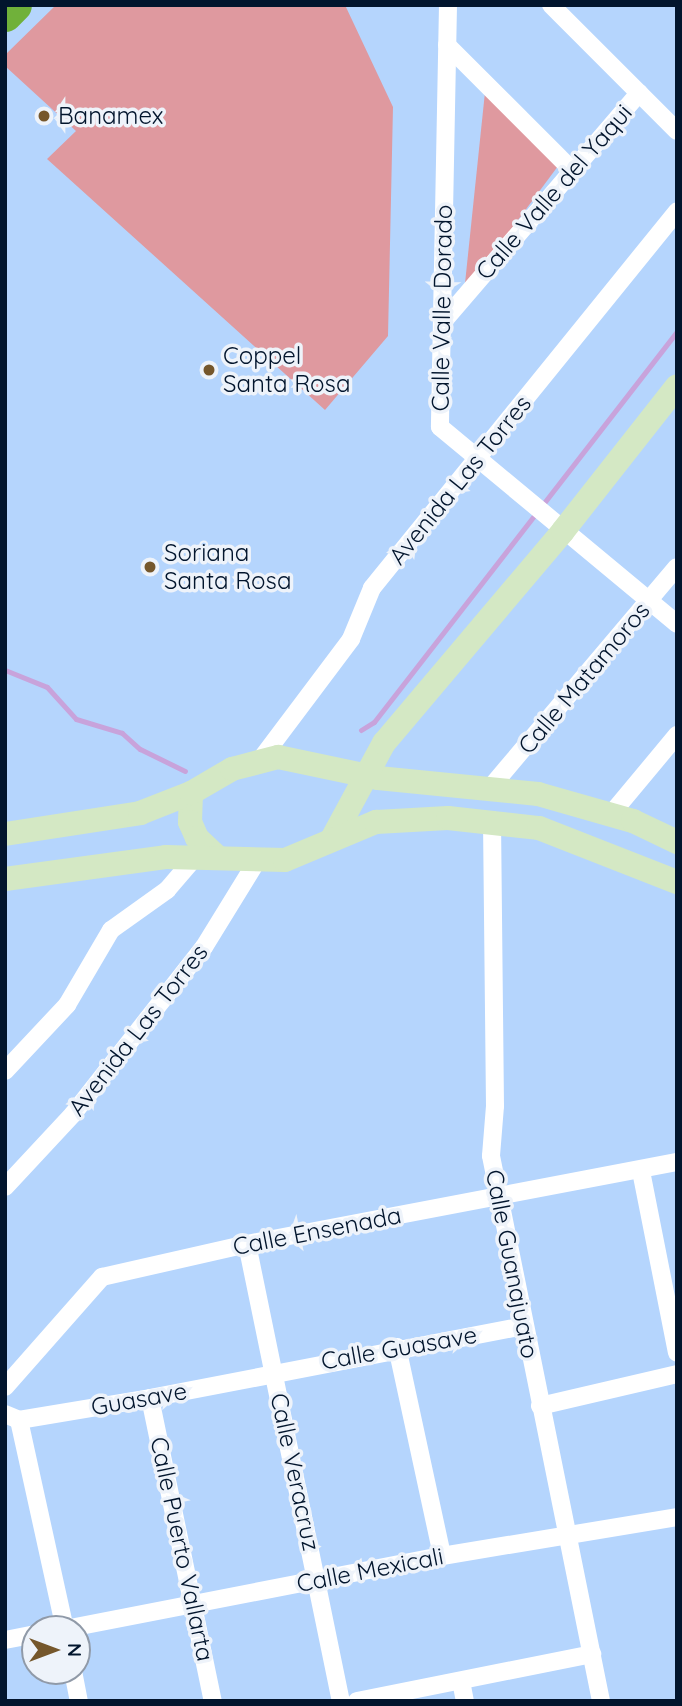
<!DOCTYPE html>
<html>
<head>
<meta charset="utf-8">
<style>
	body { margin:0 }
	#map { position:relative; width:682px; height:1706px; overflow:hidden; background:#b5d5fd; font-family:Quicksand,sans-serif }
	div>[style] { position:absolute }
	.green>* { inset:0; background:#df999f }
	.stream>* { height:5px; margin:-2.5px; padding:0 2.5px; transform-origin:2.5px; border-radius:2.5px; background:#c8a3db }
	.street>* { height:18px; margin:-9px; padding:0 9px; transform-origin:9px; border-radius:9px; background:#fff }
	.secondary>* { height:24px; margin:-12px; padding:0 12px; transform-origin:12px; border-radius:12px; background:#d4e8c4 }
	.highway>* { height:33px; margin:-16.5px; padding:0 16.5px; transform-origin:16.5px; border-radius:16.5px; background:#70b13a }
	.dots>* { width:19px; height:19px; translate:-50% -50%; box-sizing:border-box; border:4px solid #eef3fa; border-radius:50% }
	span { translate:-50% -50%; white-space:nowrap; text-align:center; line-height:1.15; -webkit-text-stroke:7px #eef3fa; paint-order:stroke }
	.poi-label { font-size:24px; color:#02152d }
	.left { translate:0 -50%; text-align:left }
	.street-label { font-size:24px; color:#02152d }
	.frame { position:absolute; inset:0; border:7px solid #02152d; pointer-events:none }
	.north { position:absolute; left:21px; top:1615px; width:70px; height:70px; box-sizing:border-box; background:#eef3fa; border:2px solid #909aa8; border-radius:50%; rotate:90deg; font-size:19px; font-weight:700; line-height:28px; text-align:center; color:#02152d }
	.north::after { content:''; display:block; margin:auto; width:24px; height:32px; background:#75572c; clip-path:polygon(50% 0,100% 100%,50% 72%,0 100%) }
</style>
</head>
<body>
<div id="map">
	<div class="green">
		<i style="clip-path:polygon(56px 5px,345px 5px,393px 107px,388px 336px,325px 410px,47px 159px,76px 131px,5px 66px,5px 55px)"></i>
		<i style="clip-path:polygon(485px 92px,564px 158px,464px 293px)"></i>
	</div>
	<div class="stream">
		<i style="left:5px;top:670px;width:45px;rotate:22deg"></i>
		<i style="left:47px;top:687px;width:43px;rotate:47.8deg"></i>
		<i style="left:76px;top:719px;width:48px;rotate:16.9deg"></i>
		<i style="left:122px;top:733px;width:24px;rotate:42deg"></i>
		<i style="left:140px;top:749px;width:50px;rotate:26.1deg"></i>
		<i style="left:361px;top:730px;width:15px;rotate:-32deg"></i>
		<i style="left:374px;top:722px;width:495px;rotate:-52.2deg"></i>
	</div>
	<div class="street">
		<i style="left:448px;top:5px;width:422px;rotate:91.1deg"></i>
		<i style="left:440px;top:427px;width:308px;rotate:39.7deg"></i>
		<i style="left:551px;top:5px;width:178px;rotate:45deg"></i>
		<i style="left:447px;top:45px;width:174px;rotate:45deg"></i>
		<i style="left:442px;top:323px;width:303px;rotate:-49.4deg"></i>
		<i style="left:261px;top:759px;width:150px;rotate:-53.1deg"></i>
		<i style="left:351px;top:639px;width:55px;rotate:-67.6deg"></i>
		<i style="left:372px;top:588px;width:485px;rotate:-51deg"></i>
		<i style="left:490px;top:788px;width:289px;rotate:-49.8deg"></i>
		<i style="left:612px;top:813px;width:102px;rotate:-50.2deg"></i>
		<i style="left:492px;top:820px;width:286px;rotate:89.4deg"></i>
		<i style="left:495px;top:1106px;width:50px;rotate:94.6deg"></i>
		<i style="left:491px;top:1156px;width:556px;rotate:78.59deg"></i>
		<i style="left:5px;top:1071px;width:91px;rotate:-46.8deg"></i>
		<i style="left:67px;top:1005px;width:87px;rotate:-59.6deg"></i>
		<i style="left:111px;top:930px;width:69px;rotate:-35.5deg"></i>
		<i style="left:167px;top:890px;width:45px;rotate:-49.5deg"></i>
		<i style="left:641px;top:1171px;width:185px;rotate:78.8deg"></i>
		<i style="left:5px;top:1187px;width:100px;rotate:-47deg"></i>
		<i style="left:73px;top:1114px;width:212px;rotate:-51.9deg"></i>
		<i style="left:204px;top:947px;width:101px;rotate:-58.4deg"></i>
		<i style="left:247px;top:1244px;width:467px;rotate:78.4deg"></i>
		<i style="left:397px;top:1347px;width:214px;rotate:77.8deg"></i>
		<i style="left:5px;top:1387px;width:147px;rotate:-48.6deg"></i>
		<i style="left:102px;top:1277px;width:149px;rotate:-12.8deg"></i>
		<i style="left:247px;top:1244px;width:438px;rotate:-10.8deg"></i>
		<i style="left:150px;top:1398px;width:309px;rotate:78.3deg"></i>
		<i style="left:540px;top:1406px;width:141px;rotate:-13.1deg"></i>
		<i style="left:5px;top:1414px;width:15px;rotate:23deg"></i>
		<i style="left:19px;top:1420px;width:133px;rotate:-9.5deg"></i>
		<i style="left:150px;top:1398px;width:381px;rotate:-10.9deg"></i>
		<i style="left:19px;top:1420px;width:214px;rotate:77.6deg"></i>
		<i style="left:65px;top:1629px;width:384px;rotate:-11deg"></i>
		<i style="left:442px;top:1556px;width:238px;rotate:-9.4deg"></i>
		<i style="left:5px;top:1640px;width:31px;rotate:-11deg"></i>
		<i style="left:73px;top:1671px;width:31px;rotate:79deg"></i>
		<i style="left:461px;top:1681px;width:20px;rotate:79deg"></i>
		<i style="left:357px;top:1701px;width:240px;rotate:-11.3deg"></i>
	</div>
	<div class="secondary">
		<i style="left:191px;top:793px;width:29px;rotate:92deg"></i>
		<i style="left:190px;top:822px;width:17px;rotate:66deg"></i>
		<i style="left:197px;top:838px;width:26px;rotate:43deg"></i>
		<i style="left:5px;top:834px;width:137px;rotate:-8.8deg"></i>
		<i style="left:140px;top:813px;width:55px;rotate:-21.4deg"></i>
		<i style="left:191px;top:793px;width:48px;rotate:-30.3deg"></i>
		<i style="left:232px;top:769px;width:48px;rotate:-14.6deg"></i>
		<i style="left:278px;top:757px;width:102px;rotate:11.9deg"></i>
		<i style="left:378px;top:778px;width:161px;rotate:5.7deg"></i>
		<i style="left:538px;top:794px;width:99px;rotate:15.9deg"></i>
		<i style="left:633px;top:821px;width:49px;rotate:25.5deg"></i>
		<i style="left:332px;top:839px;width:109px;rotate:-61.6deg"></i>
		<i style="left:384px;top:743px;width:277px;rotate:-49.8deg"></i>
		<i style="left:563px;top:531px;width:184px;rotate:-51.8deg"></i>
		<i style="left:5px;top:879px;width:162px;rotate:-7.8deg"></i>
		<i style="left:166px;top:857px;width:119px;rotate:1.4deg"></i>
		<i style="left:285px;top:860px;width:99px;rotate:-22.7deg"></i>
		<i style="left:376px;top:822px;width:72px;rotate:-3.2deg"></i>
		<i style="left:448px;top:818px;width:92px;rotate:6.3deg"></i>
		<i style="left:539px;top:828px;width:148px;rotate:21.4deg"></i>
	</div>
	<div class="highway">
		<i style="left:5px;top:15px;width:14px;rotate:-45deg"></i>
	</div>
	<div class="dots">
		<i style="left:44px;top:116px;background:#75572c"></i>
		<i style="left:209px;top:370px;background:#75572c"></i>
		<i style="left:150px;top:567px;background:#75572c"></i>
	</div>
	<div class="poi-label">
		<span class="left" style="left:58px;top:116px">Banamex</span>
		<span class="left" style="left:223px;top:370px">Coppel<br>Santa Rosa</span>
		<span class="left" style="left:164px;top:567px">Soriana<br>Santa Rosa</span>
	</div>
	<div class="street-label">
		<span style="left:554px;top:192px;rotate:-49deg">Calle Valle del Yaqui</span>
		<span style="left:442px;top:308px;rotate:-89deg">Calle Valle Dorado</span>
		<span style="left:460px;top:480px;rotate:-51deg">Avenida Las Torres</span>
		<span style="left:584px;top:678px;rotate:-50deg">Calle Matamoros</span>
		<span style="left:138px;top:1030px;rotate:-52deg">Avenida Las Torres</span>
		<span style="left:317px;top:1231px;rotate:-11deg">Calle Ensenada</span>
		<span style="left:512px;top:1264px;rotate:79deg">Calle Guanajuato</span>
		<span style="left:399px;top:1348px;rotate:-10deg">Calle Guasave</span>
		<span style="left:139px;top:1399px;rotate:-10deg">Guasave</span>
		<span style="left:295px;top:1472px;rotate:78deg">Calle Veracruz</span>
		<span style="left:182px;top:1549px;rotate:78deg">Calle Puerto Vallarta</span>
		<span style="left:370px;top:1570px;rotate:-11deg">Calle Mexicali</span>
	</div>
	<div class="frame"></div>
	<div class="north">N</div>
</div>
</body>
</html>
